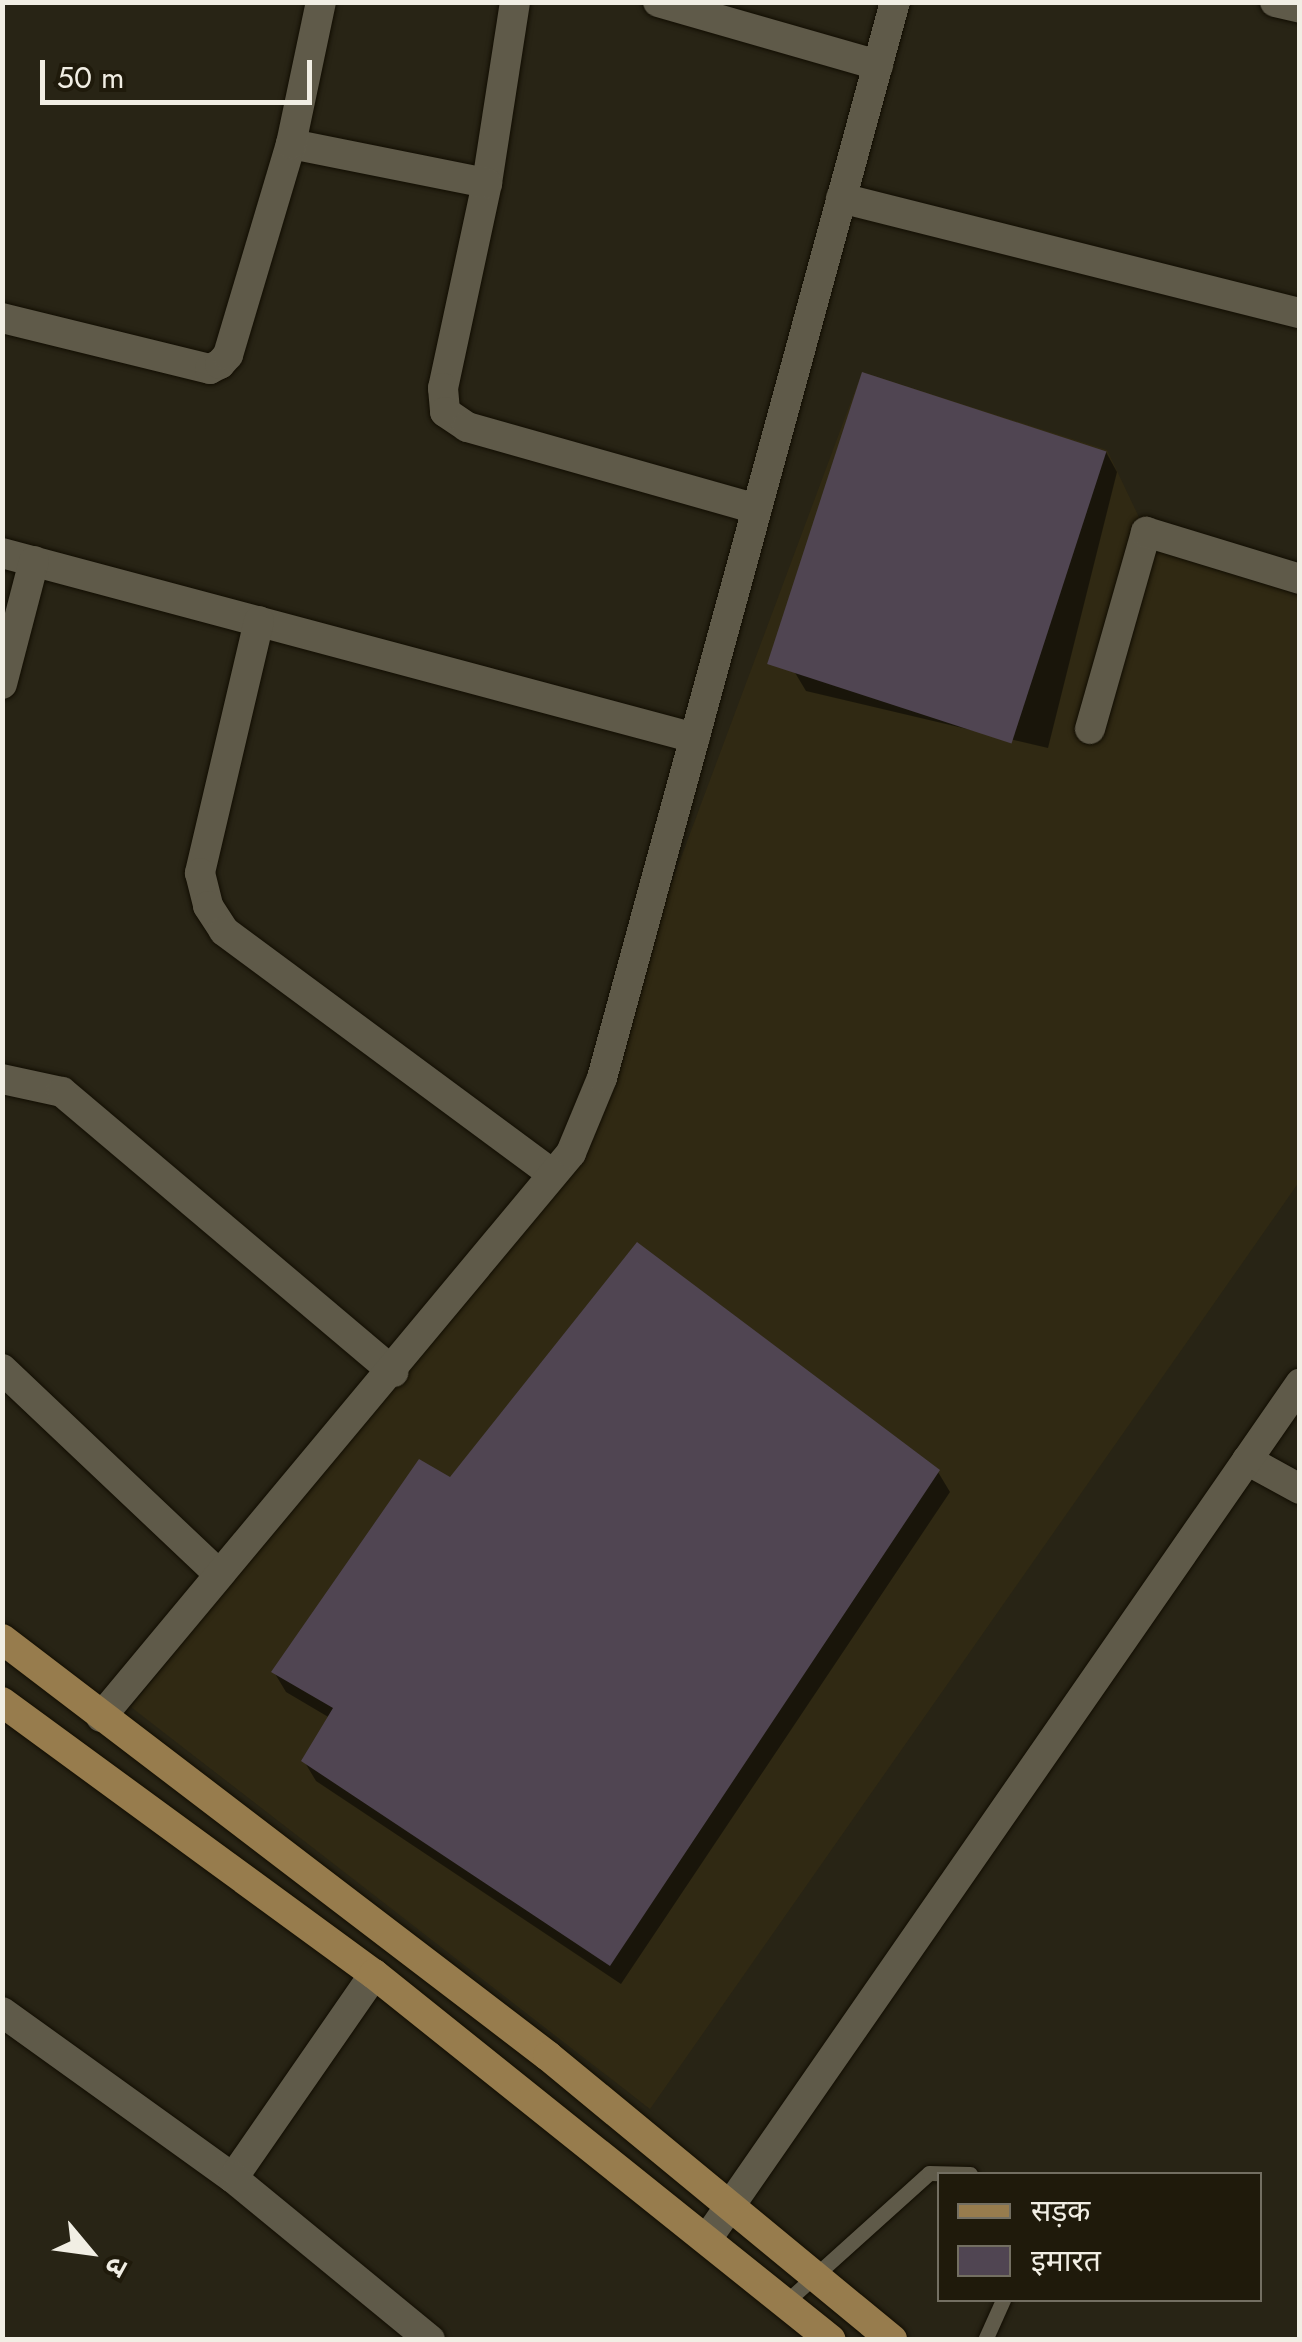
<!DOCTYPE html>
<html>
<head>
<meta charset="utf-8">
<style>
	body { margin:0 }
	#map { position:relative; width:1302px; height:2342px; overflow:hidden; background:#282415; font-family:Jost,"Noto Sans Devanagari",sans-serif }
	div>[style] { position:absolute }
	.built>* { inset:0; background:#302913 }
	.shadow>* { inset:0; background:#0007 }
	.building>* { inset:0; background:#504552; transform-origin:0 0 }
	.roads { filter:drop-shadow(0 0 2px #110d02) drop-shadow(0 0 2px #110d02) }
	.lane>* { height:15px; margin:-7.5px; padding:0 7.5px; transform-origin:7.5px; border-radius:7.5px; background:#5f5a49 }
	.street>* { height:30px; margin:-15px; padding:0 15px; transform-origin:15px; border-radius:15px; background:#5f5a49 }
	.primary>* { height:30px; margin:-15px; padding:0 15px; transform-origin:15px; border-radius:15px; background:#977c4d }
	span { translate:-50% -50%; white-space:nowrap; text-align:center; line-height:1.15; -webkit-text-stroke:9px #1f1a0b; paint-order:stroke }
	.frame { position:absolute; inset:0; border:5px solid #f1eee4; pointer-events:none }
	.legend { position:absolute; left:937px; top:2172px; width:325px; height:130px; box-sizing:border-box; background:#1f1a0b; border:2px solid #736f62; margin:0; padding:12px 18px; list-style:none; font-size:30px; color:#f1eee4 }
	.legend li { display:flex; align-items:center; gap:20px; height:50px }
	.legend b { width:50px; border:2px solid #736f62 }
	.north { position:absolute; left:40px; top:2202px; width:100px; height:100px; -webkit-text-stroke:8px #1f1a0b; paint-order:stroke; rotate:119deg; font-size:28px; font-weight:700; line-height:40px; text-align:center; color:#f1eee4 }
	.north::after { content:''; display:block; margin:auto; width:35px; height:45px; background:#f1eee4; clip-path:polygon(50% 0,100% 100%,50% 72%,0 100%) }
	.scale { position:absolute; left:40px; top:60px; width:272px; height:45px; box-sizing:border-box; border:5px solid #f1eee4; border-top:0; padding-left:12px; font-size:30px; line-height:35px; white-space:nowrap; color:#f1eee4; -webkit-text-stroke:8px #1f1a0b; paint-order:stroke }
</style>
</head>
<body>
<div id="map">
	<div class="built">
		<i style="clip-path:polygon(862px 372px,1107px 450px,1146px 532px,1299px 564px,1299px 1182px,650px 2109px,131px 1707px,571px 1153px)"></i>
	</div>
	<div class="shadow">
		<i style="clip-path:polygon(1106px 452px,1117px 472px,1048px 748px,806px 691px,794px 671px)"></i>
		<i style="clip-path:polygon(938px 1472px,950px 1492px,621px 1984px,316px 1781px,304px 1761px,330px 1718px,286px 1692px,274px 1672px,451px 1480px)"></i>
	</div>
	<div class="building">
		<i style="left:862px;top:372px;width:257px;height:307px;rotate:18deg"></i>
		<i style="clip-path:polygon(637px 1242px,940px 1470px,610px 1966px,301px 1761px,333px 1708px,271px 1672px,419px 1459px,450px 1477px)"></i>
	</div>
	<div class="roads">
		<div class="lane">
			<i style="left:787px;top:2301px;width:191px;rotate:-42deg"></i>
			<i style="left:929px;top:2173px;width:41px;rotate:1.4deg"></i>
			<i style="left:985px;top:2340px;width:44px;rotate:-65.8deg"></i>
		</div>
		<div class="street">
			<i style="left:515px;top:2px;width:183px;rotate:98.8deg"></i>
			<i style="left:487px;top:183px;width:210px;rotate:102.1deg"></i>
			<i style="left:443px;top:388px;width:24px;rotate:85deg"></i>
			<i style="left:445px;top:412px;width:27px;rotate:34deg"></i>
			<i style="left:467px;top:427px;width:301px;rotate:15.8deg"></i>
			<i style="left:658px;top:2px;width:229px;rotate:16deg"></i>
			<i style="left:1275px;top:2px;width:26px;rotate:13deg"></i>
			<i style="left:291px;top:144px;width:200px;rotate:11.3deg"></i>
			<i style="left:841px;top:198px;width:473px;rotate:14.1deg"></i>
			<i style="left:2px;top:318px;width:214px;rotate:13.8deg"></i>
			<i style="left:210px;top:369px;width:11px;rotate:-27deg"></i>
			<i style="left:220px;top:364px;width:12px;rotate:-48deg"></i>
			<i style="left:228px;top:355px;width:220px;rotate:-73.4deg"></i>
			<i style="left:291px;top:144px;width:145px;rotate:-78.1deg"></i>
			<i style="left:2px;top:553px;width:717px;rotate:14.95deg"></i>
			<i style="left:259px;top:621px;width:259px;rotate:103.2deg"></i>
			<i style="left:200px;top:873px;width:34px;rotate:76deg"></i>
			<i style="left:208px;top:906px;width:30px;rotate:57deg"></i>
			<i style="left:224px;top:931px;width:408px;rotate:36.5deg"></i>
			<i style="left:2px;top:684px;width:127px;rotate:-75.4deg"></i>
			<i style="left:1090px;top:729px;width:205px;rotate:-74.1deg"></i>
			<i style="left:1146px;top:532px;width:161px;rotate:17deg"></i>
			<i style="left:2px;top:1079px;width:61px;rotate:12.2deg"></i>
			<i style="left:62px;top:1092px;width:434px;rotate:40.2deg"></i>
			<i style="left:2px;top:1369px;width:297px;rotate:43.4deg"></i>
			<i style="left:1247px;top:1460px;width:60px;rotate:28.7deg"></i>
			<i style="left:101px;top:1717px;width:734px;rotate:-50.19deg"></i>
			<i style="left:571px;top:1153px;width:81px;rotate:-67.5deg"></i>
			<i style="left:602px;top:1078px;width:1115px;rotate:-74.77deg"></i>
			<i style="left:2px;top:2012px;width:284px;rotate:35.7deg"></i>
			<i style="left:233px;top:2178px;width:248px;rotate:-55.3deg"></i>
			<i style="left:233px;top:2178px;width:255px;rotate:39.4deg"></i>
			<i style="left:707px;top:2239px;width:1041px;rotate:-55.26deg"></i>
		</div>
		<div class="primary">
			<i style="left:2px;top:1639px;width:687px;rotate:37.37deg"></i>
			<i style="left:548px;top:2056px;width:446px;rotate:39.5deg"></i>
			<i style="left:2px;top:1702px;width:461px;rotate:36.2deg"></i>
			<i style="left:374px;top:1974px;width:585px;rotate:38.69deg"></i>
		</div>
	</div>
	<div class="frame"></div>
	<ul class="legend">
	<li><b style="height:12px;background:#977c4d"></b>सड़क</li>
	<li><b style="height:28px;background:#504552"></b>इमारत</li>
	</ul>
	<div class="north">उ</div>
	<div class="scale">50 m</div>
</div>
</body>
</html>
